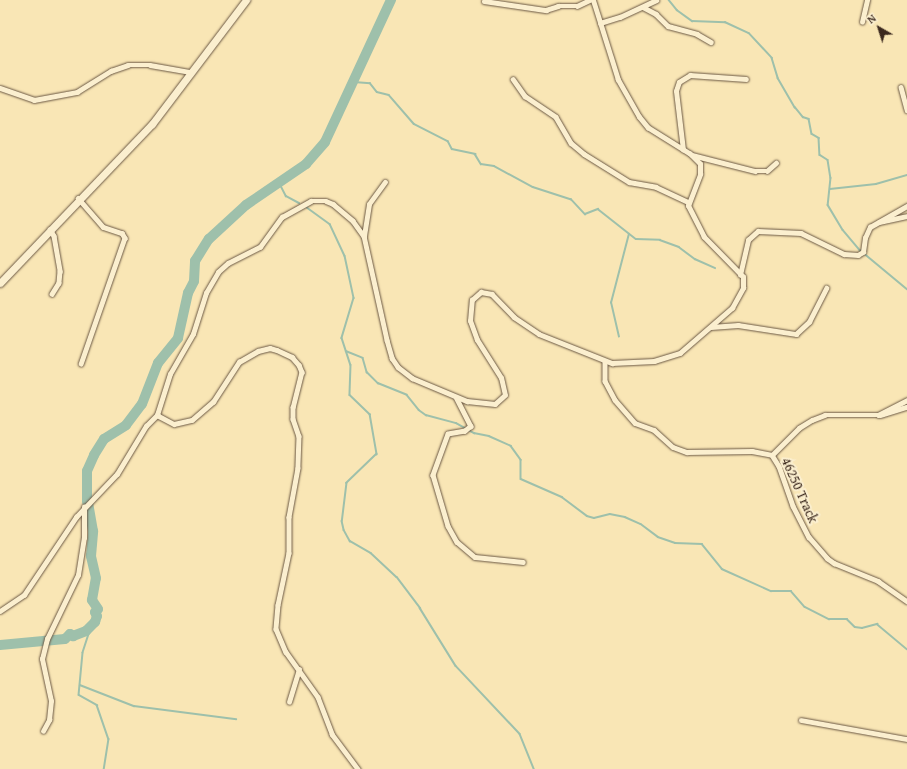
<!DOCTYPE html>
<html>
<head>
<meta charset="utf-8">
<style>
	body { margin:0 }
	#map { position:relative; width:907px; height:769px; overflow:hidden; background:#f9e6b5; font-family:"Gentium Book Plus",serif }
	div>[style] { position:absolute }
	.stream>* { height:1.5px; margin:-0.75px; padding:0 0.75px; transform-origin:0.75px; border-radius:0.75px; background:#9ec0ab }
	.river>* { height:10px; margin:-5px; padding:0 5px; transform-origin:5px; border-radius:5px; background:#9ec0ab }
	.roads { filter:drop-shadow(0 0 1px #6b5844) drop-shadow(0 0 1px #6b5844) }
	.street>* { height:4.5px; margin:-2.25px; padding:0 2.25px; transform-origin:2.25px; border-radius:2.25px; background:#fbefcf }
	.secondary>* { height:7px; margin:-3.5px; padding:0 3.5px; transform-origin:3.5px; border-radius:3.5px; background:#fbefcf }
	span { translate:-50% -50%; white-space:nowrap; text-align:center; line-height:1.15; -webkit-text-stroke:4px #fbefcf; paint-order:stroke }
	.street-label { font-size:14px; color:#3c291e }
	.north { position:absolute; left:859px; top:8px; width:40px; height:40px; -webkit-text-stroke:3px #fbefcf; paint-order:stroke; rotate:321deg; font-size:11px; font-weight:700; line-height:16px; text-align:center; color:#3c291e }
	.north::after { content:''; display:block; margin:auto; width:14px; height:18px; background:#3c291e; clip-path:polygon(50% 0,100% 100%,50% 72%,0 100%) }
</style>
</head>
<body>
<div id="map">
	<div class="stream">
		<i style="left:669px;top:0;width:13px;rotate:51deg"></i>
		<i style="left:677px;top:10px;width:19px;rotate:36deg"></i>
		<i style="left:692px;top:21px;width:33px;rotate:2deg"></i>
		<i style="left:725px;top:22px;width:26px;rotate:25deg"></i>
		<i style="left:749px;top:33px;width:34px;rotate:47deg"></i>
		<i style="left:772px;top:58px;width:21px;rotate:73deg"></i>
		<i style="left:778px;top:78px;width:34px;rotate:60deg"></i>
		<i style="left:795px;top:107px;width:13px;rotate:51deg"></i>
		<i style="left:803px;top:117px;width:6px;rotate:18deg"></i>
		<i style="left:809px;top:119px;width:15px;rotate:79deg"></i>
		<i style="left:812px;top:134px;width:8px;rotate:30deg"></i>
		<i style="left:819px;top:138px;width:17px;rotate:87deg"></i>
		<i style="left:820px;top:155px;width:9px;rotate:32deg"></i>
		<i style="left:828px;top:160px;width:18px;rotate:81deg"></i>
		<i style="left:831px;top:178px;width:27px;rotate:96deg"></i>
		<i style="left:828px;top:205px;width:29px;rotate:59deg"></i>
		<i style="left:843px;top:230px;width:26px;rotate:50deg"></i>
		<i style="left:860px;top:250px;width:61px;rotate:39.7deg"></i>
		<i style="left:354px;top:82px;width:16px;rotate:4deg"></i>
		<i style="left:370px;top:83px;width:11px;rotate:52deg"></i>
		<i style="left:377px;top:92px;width:12px;rotate:14deg"></i>
		<i style="left:389px;top:95px;width:38px;rotate:49deg"></i>
		<i style="left:414px;top:124px;width:38px;rotate:27deg"></i>
		<i style="left:448px;top:141px;width:9px;rotate:63deg"></i>
		<i style="left:452px;top:149px;width:24px;rotate:12deg"></i>
		<i style="left:475px;top:154px;width:12px;rotate:59deg"></i>
		<i style="left:481px;top:164px;width:13px;rotate:9deg"></i>
		<i style="left:494px;top:166px;width:44px;rotate:28.3deg"></i>
		<i style="left:533px;top:187px;width:40px;rotate:18deg"></i>
		<i style="left:571px;top:199px;width:21px;rotate:47deg"></i>
		<i style="left:585px;top:214px;width:14px;rotate:-21deg"></i>
		<i style="left:598px;top:209px;width:48px;rotate:38.3deg"></i>
		<i style="left:636px;top:239px;width:24px;rotate:2deg"></i>
		<i style="left:660px;top:240px;width:20px;rotate:20deg"></i>
		<i style="left:679px;top:247px;width:20px;rotate:37deg"></i>
		<i style="left:695px;top:259px;width:22px;rotate:24deg"></i>
		<i style="left:279px;top:182px;width:16px;rotate:63deg"></i>
		<i style="left:286px;top:196px;width:15px;rotate:28deg"></i>
		<i style="left:830px;top:189px;width:46px;rotate:-6.2deg"></i>
		<i style="left:876px;top:184px;width:32px;rotate:-16deg"></i>
		<i style="left:305px;top:206px;width:31px;rotate:36deg"></i>
		<i style="left:330px;top:224px;width:35px;rotate:65deg"></i>
		<i style="left:345px;top:256px;width:43px;rotate:77.9deg"></i>
		<i style="left:354px;top:298px;width:42px;rotate:106.7deg"></i>
		<i style="left:342px;top:338px;width:28px;rotate:72deg"></i>
		<i style="left:351px;top:365px;width:30px;rotate:92deg"></i>
		<i style="left:350px;top:395px;width:28px;rotate:44deg"></i>
		<i style="left:370px;top:414px;width:41px;rotate:80.1deg"></i>
		<i style="left:377px;top:454px;width:42px;rotate:136deg"></i>
		<i style="left:347px;top:483px;width:38px;rotate:97deg"></i>
		<i style="left:342px;top:521px;width:9px;rotate:77deg"></i>
		<i style="left:344px;top:530px;width:13px;rotate:61deg"></i>
		<i style="left:350px;top:541px;width:24px;rotate:30deg"></i>
		<i style="left:371px;top:553px;width:35px;rotate:43deg"></i>
		<i style="left:397px;top:577px;width:39px;rotate:53deg"></i>
		<i style="left:420px;top:608px;width:68px;rotate:58.2deg"></i>
		<i style="left:456px;top:666px;width:93px;rotate:46.7deg"></i>
		<i style="left:520px;top:734px;width:38px;rotate:68deg"></i>
		<i style="left:619px;top:337px;width:35px;rotate:-103deg"></i>
		<i style="left:611px;top:303px;width:71px;rotate:-75.4deg"></i>
		<i style="left:346px;top:351px;width:18px;rotate:22deg"></i>
		<i style="left:363px;top:358px;width:15px;rotate:74deg"></i>
		<i style="left:367px;top:372px;width:16px;rotate:45deg"></i>
		<i style="left:378px;top:383px;width:31px;rotate:22deg"></i>
		<i style="left:407px;top:395px;width:19px;rotate:51deg"></i>
		<i style="left:419px;top:410px;width:9px;rotate:36deg"></i>
		<i style="left:426px;top:415px;width:31px;rotate:15deg"></i>
		<i style="left:456px;top:423px;width:21px;rotate:29deg"></i>
		<i style="left:474px;top:433px;width:15px;rotate:11deg"></i>
		<i style="left:489px;top:436px;width:24px;rotate:24deg"></i>
		<i style="left:511px;top:446px;width:17px;rotate:54deg"></i>
		<i style="left:521px;top:460px;width:19px;rotate:90deg"></i>
		<i style="left:521px;top:479px;width:45px;rotate:23.7deg"></i>
		<i style="left:562px;top:497px;width:31px;rotate:37deg"></i>
		<i style="left:587px;top:516px;width:7px;rotate:16deg"></i>
		<i style="left:594px;top:518px;width:16px;rotate:-14deg"></i>
		<i style="left:610px;top:514px;width:15px;rotate:11deg"></i>
		<i style="left:625px;top:517px;width:17px;rotate:24deg"></i>
		<i style="left:641px;top:524px;width:21px;rotate:37deg"></i>
		<i style="left:658px;top:537px;width:18px;rotate:19deg"></i>
		<i style="left:675px;top:543px;width:27px;rotate:2deg"></i>
		<i style="left:702px;top:544px;width:32px;rotate:51deg"></i>
		<i style="left:722px;top:569px;width:54px;rotate:24.2deg"></i>
		<i style="left:771px;top:591px;width:20px"></i>
		<i style="left:791px;top:591px;width:21px;rotate:49deg"></i>
		<i style="left:805px;top:607px;width:27px;rotate:27deg"></i>
		<i style="left:829px;top:619px;width:18px"></i>
		<i style="left:847px;top:619px;width:11px;rotate:45deg"></i>
		<i style="left:855px;top:627px;width:7px;rotate:8deg"></i>
		<i style="left:862px;top:628px;width:16px;rotate:-15deg"></i>
		<i style="left:877px;top:624px;width:39px;rotate:40deg"></i>
		<i style="left:92px;top:625px;width:29px;rotate:108deg"></i>
		<i style="left:83px;top:653px;width:42px;rotate:95.4deg"></i>
		<i style="left:79px;top:695px;width:21px;rotate:29deg"></i>
		<i style="left:97px;top:705px;width:36px;rotate:71deg"></i>
		<i style="left:109px;top:739px;width:30px;rotate:99deg"></i>
		<i style="left:80px;top:685px;width:58px;rotate:21.3deg"></i>
		<i style="left:134px;top:706px;width:103px;rotate:7.3deg"></i>
	</div>
	<div class="river">
		<i style="left:87px;top:502px;width:31px;rotate:-90deg"></i>
		<i style="left:87px;top:471px;width:17px;rotate:-66deg"></i>
		<i style="left:94px;top:455px;width:19px;rotate:-58deg"></i>
		<i style="left:104px;top:439px;width:26px;rotate:-32deg"></i>
		<i style="left:126px;top:425px;width:26px;rotate:-53deg"></i>
		<i style="left:142px;top:404px;width:44px;rotate:-68.7deg"></i>
		<i style="left:158px;top:363px;width:32px;rotate:-51deg"></i>
		<i style="left:178px;top:338px;width:46px;rotate:-77.5deg"></i>
		<i style="left:188px;top:293px;width:13px;rotate:-63deg"></i>
		<i style="left:194px;top:281px;width:20px;rotate:-87deg"></i>
		<i style="left:195px;top:261px;width:26px;rotate:-58deg"></i>
		<i style="left:209px;top:239px;width:50px;rotate:-42.6deg"></i>
		<i style="left:246px;top:205px;width:73px;rotate:-34.3deg"></i>
		<i style="left:306px;top:164px;width:29px;rotate:-49deg"></i>
		<i style="left:325px;top:142px;width:157px;rotate:-65.1deg"></i>
		<i style="left:0;top:645px;width:65px;rotate:-5.3deg"></i>
		<i style="left:65px;top:639px;width:7px;rotate:-45deg"></i>
		<i style="left:70px;top:634px;width:4px;rotate:34deg"></i>
		<i style="left:73px;top:636px;width:14px;rotate:-21deg"></i>
		<i style="left:86px;top:631px;width:13px;rotate:-45deg"></i>
		<i style="left:95px;top:622px;width:6px;rotate:-72deg"></i>
		<i style="left:97px;top:616px;width:4px;rotate:-117deg"></i>
		<i style="left:95px;top:612px;width:4px;rotate:-45deg"></i>
		<i style="left:98px;top:609px;width:11px;rotate:-124deg"></i>
		<i style="left:92px;top:600px;width:22px;rotate:-80deg"></i>
		<i style="left:96px;top:578px;width:23px;rotate:-103deg"></i>
		<i style="left:91px;top:556px;width:25px;rotate:-85deg"></i>
		<i style="left:93px;top:531px;width:27px;rotate:-100deg"></i>
	</div>
	<div class="roads">
		<div class="street">
			<i style="left:484px;top:1px;width:63px;rotate:8.3deg"></i>
			<i style="left:546px;top:10px;width:13px;rotate:-18deg"></i>
			<i style="left:558px;top:6px;width:19px"></i>
			<i style="left:577px;top:6px;width:14px;rotate:-25deg"></i>
			<i style="left:643px;top:7px;width:15px;rotate:28deg"></i>
			<i style="left:656px;top:14px;width:17px;rotate:45deg"></i>
			<i style="left:668px;top:26px;width:30px;rotate:15deg"></i>
			<i style="left:697px;top:34px;width:16px;rotate:30deg"></i>
			<i style="left:862px;top:22px;width:23px;rotate:-77deg"></i>
			<i style="left:600px;top:23px;width:21px;rotate:-17deg"></i>
			<i style="left:620px;top:17px;width:40px;rotate:-25deg"></i>
			<i style="left:513px;top:79px;width:21px;rotate:55deg"></i>
			<i style="left:525px;top:96px;width:37px;rotate:34deg"></i>
			<i style="left:556px;top:117px;width:30px;rotate:60deg"></i>
			<i style="left:571px;top:143px;width:17px;rotate:40deg"></i>
			<i style="left:584px;top:154px;width:53px;rotate:31.9deg"></i>
			<i style="left:629px;top:182px;width:27px;rotate:10deg"></i>
			<i style="left:656px;top:187px;width:35px;rotate:25deg"></i>
			<i style="left:901px;top:87px;width:24px;rotate:75deg"></i>
			<i style="left:0;top:88px;width:36px;rotate:19deg"></i>
			<i style="left:34px;top:100px;width:44px;rotate:-10.5deg"></i>
			<i style="left:77px;top:92px;width:40px;rotate:-32deg"></i>
			<i style="left:111px;top:71px;width:18px;rotate:-19deg"></i>
			<i style="left:128px;top:65px;width:22px"></i>
			<i style="left:150px;top:65px;width:41px;rotate:9.9deg"></i>
			<i style="left:683px;top:150px;width:59px;rotate:-96.8deg"></i>
			<i style="left:676px;top:91px;width:9px;rotate:-72deg"></i>
			<i style="left:679px;top:82px;width:13px;rotate:-32deg"></i>
			<i style="left:690px;top:75px;width:56px;rotate:4.1deg"></i>
			<i style="left:692px;top:155px;width:65px;rotate:14.3deg"></i>
			<i style="left:755px;top:171px;width:12px"></i>
			<i style="left:767px;top:171px;width:12px;rotate:-42deg"></i>
			<i style="left:78px;top:198px;width:38px;rotate:49deg"></i>
			<i style="left:103px;top:227px;width:20px;rotate:18deg"></i>
			<i style="left:122px;top:233px;width:6px;rotate:59deg"></i>
			<i style="left:125px;top:238px;width:133px;rotate:109.2deg"></i>
			<i style="left:879px;top:222px;width:29px;rotate:-12deg"></i>
			<i style="left:50px;top:229px;width:8px;rotate:60deg"></i>
			<i style="left:54px;top:236px;width:36px;rotate:80deg"></i>
			<i style="left:60px;top:271px;width:12px;rotate:95deg"></i>
			<i style="left:59px;top:283px;width:13px;rotate:122deg"></i>
			<i style="left:364px;top:236px;width:32px;rotate:-81deg"></i>
			<i style="left:369px;top:204px;width:27px;rotate:-54deg"></i>
			<i style="left:740px;top:275px;width:36px;rotate:-77deg"></i>
			<i style="left:748px;top:240px;width:13px;rotate:-42deg"></i>
			<i style="left:758px;top:231px;width:43px;rotate:2.7deg"></i>
			<i style="left:801px;top:233px;width:48px;rotate:26deg"></i>
			<i style="left:844px;top:254px;width:14px;rotate:4deg"></i>
			<i style="left:858px;top:255px;width:6px;rotate:-31deg"></i>
			<i style="left:863px;top:252px;width:14px;rotate:-82deg"></i>
			<i style="left:865px;top:238px;width:12px;rotate:-66deg"></i>
			<i style="left:870px;top:227px;width:43px;rotate:-29.6deg"></i>
			<i style="left:711px;top:327px;width:27px;rotate:-4deg"></i>
			<i style="left:738px;top:325px;width:59px;rotate:8.8deg"></i>
			<i style="left:796px;top:334px;width:18px;rotate:-43deg"></i>
			<i style="left:809px;top:322px;width:38px;rotate:-63deg"></i>
			<i style="left:605px;top:361px;width:20px;rotate:90deg"></i>
			<i style="left:605px;top:381px;width:21px;rotate:62deg"></i>
			<i style="left:615px;top:400px;width:30px;rotate:49deg"></i>
			<i style="left:635px;top:423px;width:20px;rotate:20deg"></i>
			<i style="left:654px;top:430px;width:25px;rotate:42deg"></i>
			<i style="left:673px;top:447px;width:15px;rotate:20deg"></i>
			<i style="left:687px;top:452px;width:65px;rotate:-0.9deg"></i>
			<i style="left:752px;top:451px;width:20px;rotate:11deg"></i>
			<i style="left:772px;top:455px;width:13px;rotate:58deg"></i>
			<i style="left:779px;top:466px;width:42px;rotate:70.7deg"></i>
			<i style="left:793px;top:506px;width:35px;rotate:63deg"></i>
			<i style="left:809px;top:537px;width:28px;rotate:49deg"></i>
			<i style="left:827px;top:558px;width:9px;rotate:36deg"></i>
			<i style="left:834px;top:563px;width:48px;rotate:22.2deg"></i>
			<i style="left:878px;top:581px;width:35px;rotate:35deg"></i>
			<i style="left:456px;top:397px;width:33px;rotate:63deg"></i>
			<i style="left:471px;top:426px;width:8px;rotate:140deg"></i>
			<i style="left:465px;top:431px;width:17px;rotate:170deg"></i>
			<i style="left:448px;top:434px;width:44px;rotate:110.1deg"></i>
			<i style="left:433px;top:475px;width:53px;rotate:73.6deg"></i>
			<i style="left:448px;top:526px;width:18px;rotate:61deg"></i>
			<i style="left:457px;top:542px;width:23px;rotate:40deg"></i>
			<i style="left:475px;top:557px;width:48px;rotate:5.9deg"></i>
			<i style="left:157px;top:415px;width:43px;rotate:-72.4deg"></i>
			<i style="left:170px;top:374px;width:46px;rotate:-60.1deg"></i>
			<i style="left:193px;top:334px;width:43px;rotate:-72.4deg"></i>
			<i style="left:206px;top:293px;width:24px;rotate:-60deg"></i>
			<i style="left:218px;top:272px;width:13px;rotate:-42deg"></i>
			<i style="left:228px;top:263px;width:36px;rotate:-27deg"></i>
			<i style="left:260px;top:247px;width:37px;rotate:-54deg"></i>
			<i style="left:282px;top:217px;width:33px;rotate:-29deg"></i>
			<i style="left:311px;top:201px;width:15px"></i>
			<i style="left:326px;top:201px;width:8px;rotate:23deg"></i>
			<i style="left:333px;top:204px;width:26px;rotate:40deg"></i>
			<i style="left:353px;top:221px;width:19px;rotate:54deg"></i>
			<i style="left:364px;top:236px;width:107px;rotate:77.5deg"></i>
			<i style="left:387px;top:340px;width:19px;rotate:74deg"></i>
			<i style="left:392px;top:358px;width:11px;rotate:56deg"></i>
			<i style="left:398px;top:367px;width:18px;rotate:38deg"></i>
			<i style="left:412px;top:378px;width:60px;rotate:22.7deg"></i>
			<i style="left:467px;top:401px;width:28px;rotate:6deg"></i>
			<i style="left:495px;top:404px;width:13px;rotate:-42deg"></i>
			<i style="left:505px;top:395px;width:17px;rotate:-103deg"></i>
			<i style="left:501px;top:378px;width:45px;rotate:-122.3deg"></i>
			<i style="left:477px;top:340px;width:20px;rotate:-110deg"></i>
			<i style="left:470px;top:321px;width:21px;rotate:-85deg"></i>
			<i style="left:472px;top:300px;width:12px;rotate:-42deg"></i>
			<i style="left:481px;top:292px;width:11px;rotate:10deg"></i>
			<i style="left:492px;top:294px;width:32px;rotate:46deg"></i>
			<i style="left:514px;top:317px;width:30px;rotate:34deg"></i>
			<i style="left:539px;top:334px;width:79px;rotate:21.7deg"></i>
			<i style="left:612px;top:363px;width:42px;rotate:-2.7deg"></i>
			<i style="left:654px;top:361px;width:27px;rotate:-17deg"></i>
			<i style="left:680px;top:353px;width:69px;rotate:-40.9deg"></i>
			<i style="left:732px;top:308px;width:23px;rotate:-61deg"></i>
			<i style="left:743px;top:288px;width:11px;rotate:-90deg"></i>
			<i style="left:743px;top:277px;width:56px;rotate:-134.3deg"></i>
			<i style="left:704px;top:237px;width:35px;rotate:-117deg"></i>
			<i style="left:688px;top:206px;width:34px;rotate:-69deg"></i>
			<i style="left:700px;top:174px;width:10px;rotate:-90deg"></i>
			<i style="left:700px;top:164px;width:14px;rotate:-135deg"></i>
			<i style="left:690px;top:154px;width:49px;rotate:-148.2deg"></i>
			<i style="left:648px;top:128px;width:14px;rotate:-129deg"></i>
			<i style="left:639px;top:117px;width:43px;rotate:-119.6deg"></i>
			<i style="left:618px;top:80px;width:84px;rotate:-107.4deg"></i>
			<i style="left:157px;top:415px;width:19px;rotate:28deg"></i>
			<i style="left:174px;top:424px;width:18px;rotate:-13deg"></i>
			<i style="left:192px;top:420px;width:28px;rotate:-41deg"></i>
			<i style="left:213px;top:402px;width:48px;rotate:-57deg"></i>
			<i style="left:239px;top:362px;width:22px;rotate:-30deg"></i>
			<i style="left:258px;top:351px;width:12px;rotate:-14deg"></i>
			<i style="left:270px;top:348px;width:7px;rotate:16deg"></i>
			<i style="left:277px;top:350px;width:17px;rotate:25deg"></i>
			<i style="left:292px;top:357px;width:11px;rotate:49deg"></i>
			<i style="left:299px;top:365px;width:8px;rotate:67deg"></i>
			<i style="left:302px;top:372px;width:36px;rotate:104deg"></i>
			<i style="left:293px;top:407px;width:12px;rotate:90deg"></i>
			<i style="left:293px;top:419px;width:18px;rotate:71deg"></i>
			<i style="left:299px;top:436px;width:32px;rotate:92deg"></i>
			<i style="left:298px;top:468px;width:50px;rotate:100.4deg"></i>
			<i style="left:289px;top:517px;width:36px;rotate:90deg"></i>
			<i style="left:289px;top:553px;width:53px;rotate:101.9deg"></i>
			<i style="left:278px;top:605px;width:24px;rotate:95deg"></i>
			<i style="left:276px;top:629px;width:25px;rotate:67deg"></i>
			<i style="left:286px;top:652px;width:55px;rotate:54.6deg"></i>
			<i style="left:318px;top:697px;width:40px;rotate:69deg"></i>
			<i style="left:332px;top:734px;width:44px;rotate:53.4deg"></i>
			<i style="left:880px;top:415px;width:28px;rotate:-17deg"></i>
			<i style="left:772px;top:455px;width:38px;rotate:-45deg"></i>
			<i style="left:799px;top:428px;width:15px;rotate:-32deg"></i>
			<i style="left:812px;top:420px;width:14px;rotate:-21deg"></i>
			<i style="left:825px;top:415px;width:53px"></i>
			<i style="left:878px;top:415px;width:33px;rotate:-27deg"></i>
			<i style="left:0;top:611px;width:29px;rotate:-34deg"></i>
			<i style="left:24px;top:595px;width:94px;rotate:-56.3deg"></i>
			<i style="left:76px;top:517px;width:59px;rotate:-46.4deg"></i>
			<i style="left:117px;top:474px;width:56px;rotate:-58.9deg"></i>
			<i style="left:146px;top:426px;width:16px;rotate:-45deg"></i>
			<i style="left:289px;top:702px;width:34px;rotate:-73deg"></i>
			<i style="left:801px;top:720px;width:108px;rotate:10.2deg"></i>
			<i style="left:43px;top:731px;width:13px;rotate:-61deg"></i>
			<i style="left:49px;top:720px;width:19px;rotate:-84deg"></i>
			<i style="left:51px;top:701px;width:43px;rotate:-102.1deg"></i>
			<i style="left:42px;top:659px;width:21px;rotate:-76deg"></i>
			<i style="left:47px;top:639px;width:71px;rotate:-64.2deg"></i>
			<i style="left:78px;top:575px;width:37px;rotate:-81deg"></i>
			<i style="left:84px;top:538px;width:31px;rotate:-90deg"></i>
		</div>
		<div class="secondary">
			<i style="left:0;top:283px;width:220px;rotate:-46.3deg"></i>
			<i style="left:152px;top:124px;width:156px;rotate:-52.8deg"></i>
		</div>
	</div>
	<div class="street-label">
		<span style="left:800px;top:490px;rotate:66deg">46250 Track</span>
	</div>
	<div class="north">N</div>
</div>
</body>
</html>
